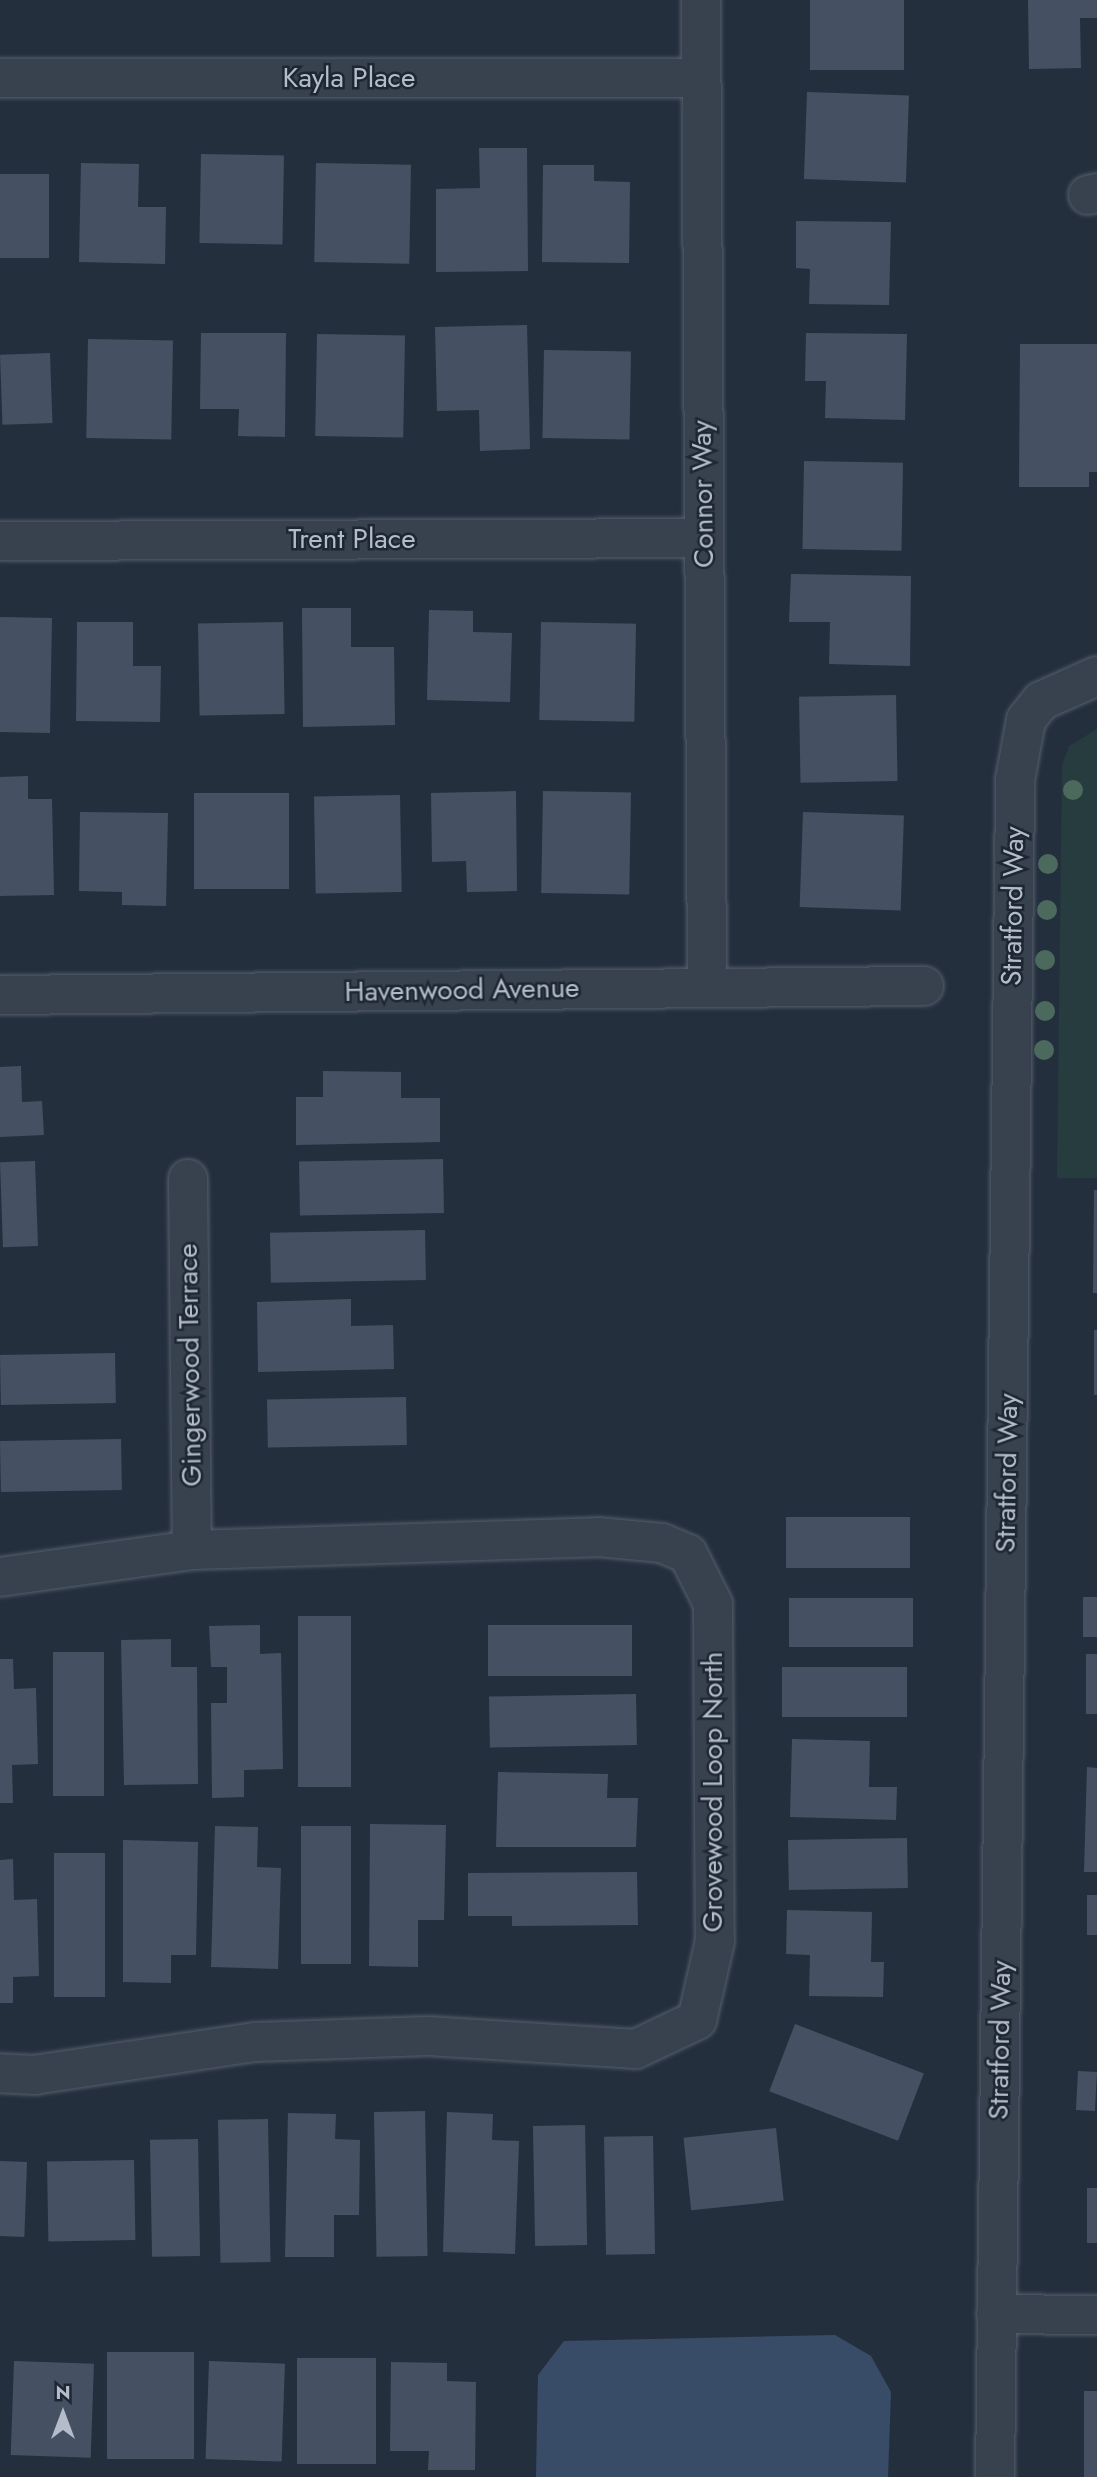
<!DOCTYPE html>
<html>
<head>
<meta charset="utf-8">
<style>
	body { margin:0 }
	#map { position:relative; width:1097px; height:2477px; overflow:hidden; background:#242f3e; font-family:Jost,sans-serif }
	div>[style] { position:absolute }
	.green>* { inset:0; background:#263c3f }
	.water>* { inset:0; background:#394c67 }
	.building>* { inset:0; background:#455162; transform-origin:0 0 }
	.roads { filter:drop-shadow(0 0 2px #565f6c) drop-shadow(0 0 2px #565f6c) }
	.minor>* { height:38px; margin:-19px; padding:0 19px; transform-origin:19px; border-radius:19px; background:#38414e }
	.trees>* { width:20px; height:20px; margin:-10px; border-radius:50%; background:#4b6a5d }
	span { translate:-50% -50%; white-space:nowrap; text-align:center; line-height:1.15; -webkit-text-stroke:5px #1d2633; paint-order:stroke }
	.street-label { font-size:28px; color:#b4bcc9 }
	.north { position:absolute; left:28px; top:2379px; width:70px; height:70px; -webkit-text-stroke:5px #1d2633; paint-order:stroke; rotate:0deg; font-size:19px; font-weight:700; line-height:28px; text-align:center; color:#b4bcc9 }
	.north::after { content:''; display:block; margin:auto; width:24px; height:32px; background:#b4bcc9; clip-path:polygon(50% 0,100% 100%,50% 72%,0 100%) }
</style>
</head>
<body>
<div id="map">
	<div class="green">
		<i style="clip-path:polygon(1097px 729px,1097px 1178px,1057px 1178px,1062px 765px,1069px 746px)"></i>
	</div>
	<div class="water">
		<i style="clip-path:polygon(835px 2335px,871px 2356px,891px 2392px,888px 2477px,536px 2477px,538px 2375px,564px 2341px)"></i>
	</div>
	<div class="building">
		<i style="left:810px;top:0;width:94px;height:70px"></i>
		<i style="clip-path:polygon(1028px 0,1097px 0,1097px 18px,1080px 18px,1081px 68px,1029px 69px)"></i>
		<i style="left:807px;top:92px;width:102px;height:87px;rotate:2deg"></i>
		<i style="clip-path:polygon(479px 148px,527px 148px,528px 271px,436px 272px,436px 189px,480px 188px)"></i>
		<i style="left:201px;top:154px;width:83px;height:89px;rotate:1deg"></i>
		<i style="clip-path:polygon(81px 163px,139px 164px,138px 207px,166px 207px,165px 264px,79px 262px)"></i>
		<i style="left:316px;top:163px;width:95px;height:99px;rotate:1deg"></i>
		<i style="clip-path:polygon(543px 165px,594px 165px,594px 181px,630px 182px,629px 263px,542px 262px)"></i>
		<i style="left:0;top:174px;width:49px;height:84px"></i>
		<i style="clip-path:polygon(796px 221px,891px 222px,889px 305px,809px 304px,810px 269px,796px 268px)"></i>
		<i style="clip-path:polygon(527px 325px,530px 449px,480px 451px,479px 410px,437px 411px,435px 327px)"></i>
		<i style="clip-path:polygon(201px 333px,286px 333px,285px 437px,238px 436px,239px 409px,200px 409px)"></i>
		<i style="clip-path:polygon(806px 333px,907px 334px,905px 420px,825px 418px,826px 381px,805px 381px)"></i>
		<i style="left:317px;top:334px;width:88px;height:102px;rotate:1deg"></i>
		<i style="left:88px;top:339px;width:85px;height:99px;rotate:1deg"></i>
		<i style="clip-path:polygon(1020px 344px,1097px 344px,1097px 472px,1089px 472px,1089px 487px,1019px 487px)"></i>
		<i style="left:544px;top:350px;width:87px;height:88px;rotate:1deg"></i>
		<i style="left:50px;top:353px;width:70px;height:50px;rotate:88deg"></i>
		<i style="left:804px;top:461px;width:99px;height:88px;rotate:1deg"></i>
		<i style="clip-path:polygon(791px 574px,911px 576px,910px 666px,829px 664px,830px 622px,789px 622px)"></i>
		<i style="clip-path:polygon(302px 608px,351px 608px,351px 647px,394px 647px,395px 725px,303px 727px)"></i>
		<i style="clip-path:polygon(429px 610px,473px 611px,473px 632px,512px 633px,510px 702px,427px 700px)"></i>
		<i style="left:0;top:617px;width:52px;height:115px;rotate:1deg"></i>
		<i style="clip-path:polygon(77px 622px,133px 622px,133px 666px,161px 666px,160px 722px,76px 721px)"></i>
		<i style="left:283px;top:622px;width:92px;height:85px;rotate:89deg"></i>
		<i style="left:541px;top:622px;width:95px;height:98px;rotate:1deg"></i>
		<i style="left:896px;top:695px;width:86px;height:97px;rotate:89deg"></i>
		<i style="clip-path:polygon(28px 776px,28px 799px,52px 799px,54px 895px,0 896px,0 777px)"></i>
		<i style="clip-path:polygon(516px 791px,517px 891px,467px 892px,466px 861px,432px 862px,431px 793px)"></i>
		<i style="left:543px;top:791px;width:88px;height:102px;rotate:1deg"></i>
		<i style="left:194px;top:793px;width:95px;height:96px"></i>
		<i style="left:400px;top:795px;width:97px;height:86px;rotate:89deg"></i>
		<i style="clip-path:polygon(80px 812px,168px 813px,166px 906px,122px 905px,122px 892px,79px 891px)"></i>
		<i style="left:803px;top:812px;width:101px;height:95px;rotate:2deg"></i>
		<i style="clip-path:polygon(21px 1066px,22px 1102px,42px 1101px,44px 1135px,0 1137px,0 1067px)"></i>
		<i style="clip-path:polygon(323px 1071px,401px 1072px,401px 1098px,440px 1098px,440px 1142px,296px 1145px,296px 1097px,323px 1097px)"></i>
		<i style="left:443px;top:1159px;width:54px;height:144px;rotate:89deg"></i>
		<i style="left:35px;top:1161px;width:85px;height:35px;rotate:88deg"></i>
		<i style="clip-path:polygon(1094px 1190px,1097px 1190px,1097px 1293px,1093px 1293px)"></i>
		<i style="left:425px;top:1230px;width:50px;height:155px;rotate:89deg"></i>
		<i style="clip-path:polygon(351px 1299px,351px 1326px,393px 1325px,394px 1369px,258px 1372px,257px 1302px)"></i>
		<i style="left:1094px;top:1330px;width:3px;height:65px"></i>
		<i style="left:115px;top:1353px;width:50px;height:115px;rotate:89deg"></i>
		<i style="left:406px;top:1397px;width:48px;height:139px;rotate:89deg"></i>
		<i style="left:121px;top:1439px;width:51px;height:121px;rotate:89deg"></i>
		<i style="left:786px;top:1517px;width:124px;height:51px"></i>
		<i style="left:1083px;top:1597px;width:14px;height:40px"></i>
		<i style="left:789px;top:1598px;width:124px;height:49px"></i>
		<i style="left:298px;top:1616px;width:53px;height:171px"></i>
		<i style="clip-path:polygon(260px 1625px,260px 1654px,281px 1653px,283px 1769px,244px 1770px,244px 1797px,212px 1798px,211px 1703px,227px 1703px,227px 1667px,211px 1667px,209px 1626px)"></i>
		<i style="left:632px;top:1625px;width:51px;height:144px;rotate:90deg"></i>
		<i style="clip-path:polygon(171px 1639px,171px 1667px,197px 1667px,198px 1784px,124px 1785px,121px 1640px)"></i>
		<i style="left:53px;top:1652px;width:51px;height:144px"></i>
		<i style="left:1086px;top:1654px;width:11px;height:60px"></i>
		<i style="clip-path:polygon(0 1659px,13px 1659px,14px 1689px,36px 1688px,38px 1764px,12px 1765px,13px 1803px,0 1803px)"></i>
		<i style="left:907px;top:1667px;width:50px;height:125px;rotate:90deg"></i>
		<i style="left:636px;top:1694px;width:51px;height:147px;rotate:89deg"></i>
		<i style="clip-path:polygon(792px 1739px,870px 1741px,869px 1787px,897px 1787px,896px 1820px,790px 1817px)"></i>
		<i style="clip-path:polygon(1087px 1767px,1097px 1768px,1097px 1872px,1084px 1872px)"></i>
		<i style="clip-path:polygon(498px 1772px,608px 1774px,607px 1798px,638px 1798px,636px 1847px,496px 1847px)"></i>
		<i style="clip-path:polygon(370px 1824px,446px 1825px,444px 1920px,418px 1920px,418px 1967px,369px 1966px)"></i>
		<i style="clip-path:polygon(215px 1826px,258px 1827px,257px 1867px,281px 1868px,278px 1969px,211px 1967px)"></i>
		<i style="left:301px;top:1826px;width:50px;height:138px"></i>
		<i style="left:907px;top:1838px;width:50px;height:119px;rotate:89deg"></i>
		<i style="clip-path:polygon(123px 1840px,198px 1842px,196px 1955px,171px 1955px,171px 1983px,123px 1982px)"></i>
		<i style="left:54px;top:1853px;width:51px;height:144px"></i>
		<i style="clip-path:polygon(13px 1859px,14px 1900px,37px 1899px,39px 1976px,13px 1977px,13px 2003px,0 2003px,0 1860px)"></i>
		<i style="clip-path:polygon(637px 1872px,638px 1925px,512px 1926px,512px 1916px,468px 1916px,468px 1873px)"></i>
		<i style="left:1087px;top:1895px;width:10px;height:40px"></i>
		<i style="clip-path:polygon(787px 1910px,872px 1912px,871px 1962px,884px 1962px,883px 1997px,809px 1996px,810px 1955px,786px 1954px)"></i>
		<i style="left:795px;top:2024px;width:138px;height:72px;rotate:21deg"></i>
		<i style="left:1078px;top:2071px;width:19px;height:39px;rotate:3deg"></i>
		<i style="left:425px;top:2111px;width:145px;height:51px;rotate:89deg"></i>
		<i style="clip-path:polygon(447px 2112px,493px 2114px,492px 2140px,519px 2141px,515px 2254px,443px 2252px)"></i>
		<i style="clip-path:polygon(288px 2113px,336px 2114px,335px 2139px,360px 2140px,359px 2215px,334px 2215px,334px 2257px,285px 2257px)"></i>
		<i style="left:268px;top:2119px;width:143px;height:50px;rotate:89deg"></i>
		<i style="left:585px;top:2125px;width:120px;height:52px;rotate:89deg"></i>
		<i style="left:776px;top:2128px;width:73px;height:93px;rotate:84deg"></i>
		<i style="left:653px;top:2136px;width:118px;height:49px;rotate:89deg"></i>
		<i style="left:198px;top:2139px;width:117px;height:48px;rotate:89deg"></i>
		<i style="left:134px;top:2160px;width:80px;height:87px;rotate:89deg"></i>
		<i style="left:0;top:2161px;width:27px;height:75px;rotate:2deg"></i>
		<i style="left:1087px;top:2188px;width:10px;height:55px"></i>
		<i style="left:107px;top:2352px;width:87px;height:107px"></i>
		<i style="left:297px;top:2358px;width:79px;height:106px"></i>
		<i style="left:14px;top:2361px;width:80px;height:94px;rotate:2deg"></i>
		<i style="left:209px;top:2361px;width:76px;height:98px;rotate:2deg"></i>
		<i style="clip-path:polygon(391px 2362px,447px 2363px,447px 2381px,476px 2382px,475px 2470px,428px 2470px,429px 2451px,390px 2451px)"></i>
		<i style="left:1084px;top:2391px;width:13px;height:86px"></i>
	</div>
	<div class="roads">
		<div class="minor">
			<i style="left:701px;top:0;width:988px;rotate:89.65deg"></i>
			<i style="left:0;top:78px;width:699px"></i>
			<i style="left:1088px;top:195px;width:9px;rotate:-13deg"></i>
			<i style="left:0;top:541px;width:704px;rotate:-0.24deg"></i>
			<i style="left:0;top:995px;width:924px;rotate:-0.56deg"></i>
			<i style="left:188px;top:1179px;width:371px;rotate:89.4deg"></i>
			<i style="left:0;top:1577px;width:194px;rotate:-8deg"></i>
			<i style="left:192px;top:1550px;width:406px;rotate:-1.8deg"></i>
			<i style="left:598px;top:1537px;width:64px;rotate:5.4deg"></i>
			<i style="left:662px;top:1543px;width:28px;rotate:23deg"></i>
			<i style="left:688px;top:1554px;width:56px;rotate:63.4deg"></i>
			<i style="left:713px;top:1604px;width:337px;rotate:89.7deg"></i>
			<i style="left:715px;top:1941px;width:81px;rotate:102.8deg"></i>
			<i style="left:697px;top:2020px;width:68px;rotate:154.6deg"></i>
			<i style="left:636px;top:2049px;width:208px;rotate:-176.4deg"></i>
			<i style="left:428px;top:2036px;width:173px;rotate:178deg"></i>
			<i style="left:255px;top:2042px;width:222px;rotate:171.5deg"></i>
			<i style="left:35px;top:2075px;width:35px;rotate:-177deg"></i>
			<i style="left:996px;top:2314px;width:101px;rotate:0.6deg"></i>
			<i style="left:995px;top:2477px;width:1697px;rotate:-89.32deg"></i>
			<i style="left:1015px;top:780px;width:61px;rotate:-79.6deg"></i>
			<i style="left:1026px;top:720px;width:24px;rotate:-52deg"></i>
			<i style="left:1041px;top:701px;width:61px;rotate:-24.1deg"></i>
		</div>
	</div>
	<div class="trees">
		<i style="left:1073px;top:790px"></i>
		<i style="left:1048px;top:864px"></i>
		<i style="left:1047px;top:910px"></i>
		<i style="left:1045px;top:960px"></i>
		<i style="left:1045px;top:1011px"></i>
		<i style="left:1044px;top:1050px"></i>
	</div>
	<div class="street-label">
		<span style="left:349px;top:78px">Kayla Place</span>
		<span style="left:703px;top:494px;rotate:-91deg">Connor Way</span>
		<span style="left:352px;top:539px">Trent Place</span>
		<span style="left:1013px;top:906px;rotate:-89deg">Stratford Way</span>
		<span style="left:462px;top:990px;rotate:-1deg">Havenwood Avenue</span>
		<span style="left:190px;top:1365px;rotate:-91deg">Gingerwood Terrace</span>
		<span style="left:1007px;top:1473px;rotate:-89deg">Stratford Way</span>
		<span style="left:713px;top:1792px;rotate:-90deg">Grovewood Loop North</span>
		<span style="left:1000px;top:2040px;rotate:-89deg">Stratford Way</span>
	</div>
	<div class="north">N</div>
</div>
</body>
</html>
